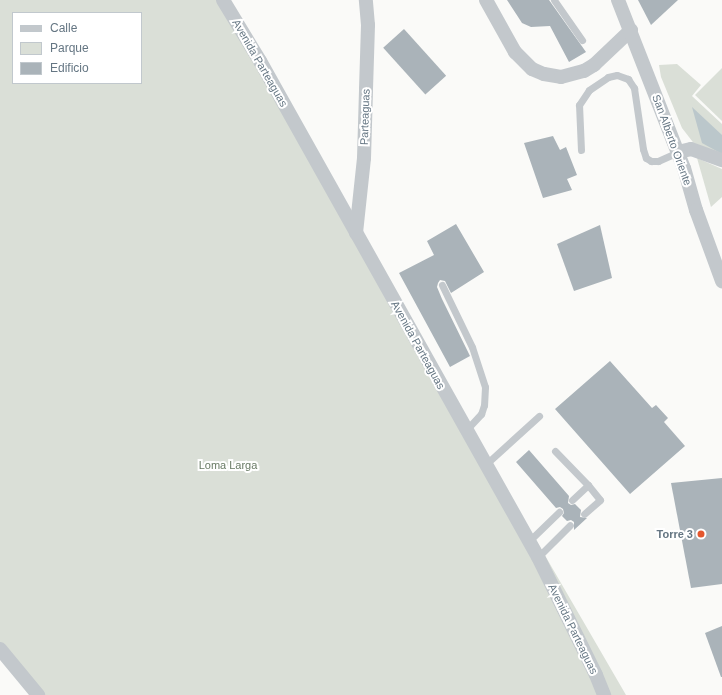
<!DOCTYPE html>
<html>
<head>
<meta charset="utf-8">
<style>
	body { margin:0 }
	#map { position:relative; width:722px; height:695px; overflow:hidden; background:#fafaf8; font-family:Arial,sans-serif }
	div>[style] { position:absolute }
	.green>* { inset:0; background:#dadfd7 }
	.water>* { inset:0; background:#bbc7cb }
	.building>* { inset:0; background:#aab3b9; transform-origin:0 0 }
	.lane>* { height:7px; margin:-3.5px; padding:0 3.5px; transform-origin:3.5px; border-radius:3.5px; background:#c3c8cc }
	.street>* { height:14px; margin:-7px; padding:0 7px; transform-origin:7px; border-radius:7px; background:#c3c8cc }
	.dots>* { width:11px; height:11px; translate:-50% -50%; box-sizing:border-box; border:2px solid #fff; border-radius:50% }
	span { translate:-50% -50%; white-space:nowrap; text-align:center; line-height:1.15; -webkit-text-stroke:4px #fff; paint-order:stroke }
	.street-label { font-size:11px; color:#657683 }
	.park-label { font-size:11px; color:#687a64 }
	.poi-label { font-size:11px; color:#657683; font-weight:700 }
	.right { translate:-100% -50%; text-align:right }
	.legend { position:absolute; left:12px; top:12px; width:130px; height:72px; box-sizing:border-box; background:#fff; border:1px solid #c1c8cd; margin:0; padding:5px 7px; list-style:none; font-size:12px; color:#657683 }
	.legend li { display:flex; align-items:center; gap:8px; height:20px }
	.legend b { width:20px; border:1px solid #c1c8cd }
</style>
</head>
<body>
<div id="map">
	<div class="green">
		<i style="clip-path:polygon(evenodd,0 0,218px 0,356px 230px,626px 695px,38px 695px,0 649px,0 0,13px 13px,141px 13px,141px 83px,13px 83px,13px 13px)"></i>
		<i style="clip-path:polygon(677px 64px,701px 85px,692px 96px,722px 124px,722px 163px,699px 150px,682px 128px,661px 77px,659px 65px)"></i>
		<i style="clip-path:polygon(722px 68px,722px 121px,695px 95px)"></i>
		<i style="clip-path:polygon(697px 158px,722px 169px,722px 197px,711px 207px)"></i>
	</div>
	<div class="water">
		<i style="clip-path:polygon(692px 107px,722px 135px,722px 154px,702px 143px)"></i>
	</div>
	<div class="building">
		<i style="clip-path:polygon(507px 0,549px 0,586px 52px,569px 62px,550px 26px,531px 27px,522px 23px)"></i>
		<i style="clip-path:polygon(638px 0,678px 0,651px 25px)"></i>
		<i style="left:404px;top:29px;width:63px;height:28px;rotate:48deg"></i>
		<i style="clip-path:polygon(553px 136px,560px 150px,566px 147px,577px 175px,567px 179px,572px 190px,543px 198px,524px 143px)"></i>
		<i style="clip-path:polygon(456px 224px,484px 272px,451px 293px,445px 281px,440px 280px,438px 283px,437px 287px,442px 299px,470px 356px,450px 367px,399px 273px,434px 255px,427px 241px)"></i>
		<i style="clip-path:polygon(600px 225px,612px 278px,574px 291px,557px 244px)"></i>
		<i style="clip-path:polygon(610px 361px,652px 408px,656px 405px,668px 418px,664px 422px,685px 446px,630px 494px,555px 409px)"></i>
		<i style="clip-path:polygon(529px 450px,569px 496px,568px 503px,571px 505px,575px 504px,581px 510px,580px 517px,587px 518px,574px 530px,574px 522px,571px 520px,567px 521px,562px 516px,564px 513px,563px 509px,560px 507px,556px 508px,516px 462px)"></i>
		<i style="clip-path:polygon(722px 478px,722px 584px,691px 588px,671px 483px)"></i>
		<i style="clip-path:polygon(722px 626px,722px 677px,721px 677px,705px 633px)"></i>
	</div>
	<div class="lane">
		<i style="left:554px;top:0;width:49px;rotate:55deg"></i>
		<i style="left:581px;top:150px;width:45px;rotate:-92.5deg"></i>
		<i style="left:579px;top:105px;width:18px;rotate:-56deg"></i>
		<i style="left:589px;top:90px;width:23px;rotate:-34deg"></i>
		<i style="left:608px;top:77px;width:9px;rotate:-13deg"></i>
		<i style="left:617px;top:75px;width:12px;rotate:20deg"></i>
		<i style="left:628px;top:79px;width:11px;rotate:56deg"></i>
		<i style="left:634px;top:88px;width:62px;rotate:81.6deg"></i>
		<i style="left:643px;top:149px;width:9px;rotate:72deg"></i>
		<i style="left:646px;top:158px;width:6px;rotate:31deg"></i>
		<i style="left:651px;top:161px;width:7px"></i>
		<i style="left:658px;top:161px;width:22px;rotate:-24deg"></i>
		<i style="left:442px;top:285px;width:69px;rotate:64.2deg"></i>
		<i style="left:472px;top:347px;width:42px;rotate:72deg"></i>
		<i style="left:485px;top:387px;width:18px;rotate:93deg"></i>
		<i style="left:484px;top:405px;width:9px;rotate:108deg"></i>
		<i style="left:481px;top:414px;width:22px;rotate:133deg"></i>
		<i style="left:555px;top:451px;width:47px;rotate:45.9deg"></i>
		<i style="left:485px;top:465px;width:73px;rotate:-42.2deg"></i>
		<i style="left:572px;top:500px;width:22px;rotate:-43deg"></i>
		<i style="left:588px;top:485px;width:19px;rotate:51deg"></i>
		<i style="left:600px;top:500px;width:21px;rotate:139deg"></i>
		<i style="left:529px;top:541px;width:42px;rotate:-44deg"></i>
		<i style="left:538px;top:557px;width:45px;rotate:-45deg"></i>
	</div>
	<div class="street">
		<i style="left:223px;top:0;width:71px;rotate:58.8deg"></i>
		<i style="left:260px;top:61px;width:569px;rotate:60.73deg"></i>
		<i style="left:538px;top:557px;width:131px;rotate:63.8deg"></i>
		<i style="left:596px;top:675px;width:22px;rotate:68deg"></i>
		<i style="left:486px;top:0;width:60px;rotate:60.9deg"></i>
		<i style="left:515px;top:52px;width:24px;rotate:45deg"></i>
		<i style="left:532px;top:69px;width:13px;rotate:23deg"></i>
		<i style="left:544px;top:74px;width:17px;rotate:10deg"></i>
		<i style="left:561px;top:77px;width:24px;rotate:-15deg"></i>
		<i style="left:584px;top:71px;width:12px;rotate:-31deg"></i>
		<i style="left:594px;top:65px;width:51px;rotate:-43.4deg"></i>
		<i style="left:618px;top:0;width:180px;rotate:68.6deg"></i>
		<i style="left:684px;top:168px;width:44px;rotate:74.1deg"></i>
		<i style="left:696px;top:210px;width:76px;rotate:69.9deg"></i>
		<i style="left:678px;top:152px;width:13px;rotate:-13deg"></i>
		<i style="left:691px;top:149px;width:33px;rotate:20deg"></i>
		<i style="left:356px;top:233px;width:75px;rotate:-83.9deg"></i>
		<i style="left:364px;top:158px;width:69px;rotate:-88.3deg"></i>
		<i style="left:366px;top:89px;width:64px;rotate:-88.2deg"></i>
		<i style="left:368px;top:25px;width:25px;rotate:-95deg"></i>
		<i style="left:0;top:649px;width:60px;rotate:50.4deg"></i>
	</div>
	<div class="dots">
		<i style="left:701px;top:534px;background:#e4572e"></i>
	</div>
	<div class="street-label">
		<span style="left:260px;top:63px;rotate:60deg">Avenida Parteaguas</span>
		<span style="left:365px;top:117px;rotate:-88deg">Parteaguas</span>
		<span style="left:672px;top:140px;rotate:70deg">San Alberto Oriente</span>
		<span style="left:418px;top:345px;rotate:61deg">Avenida Parteaguas</span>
		<span style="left:573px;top:629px;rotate:64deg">Avenida Parteaguas</span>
	</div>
	<div class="park-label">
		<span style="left:228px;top:465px">Loma Larga</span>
	</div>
	<div class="poi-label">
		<span class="right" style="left:693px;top:534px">Torre 3</span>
	</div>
	<ul class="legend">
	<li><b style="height:5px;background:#c3c8cc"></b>Calle</li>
	<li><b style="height:11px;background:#dadfd7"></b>Parque</li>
	<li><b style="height:11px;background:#aab3b9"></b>Edificio</li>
	</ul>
</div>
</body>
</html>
